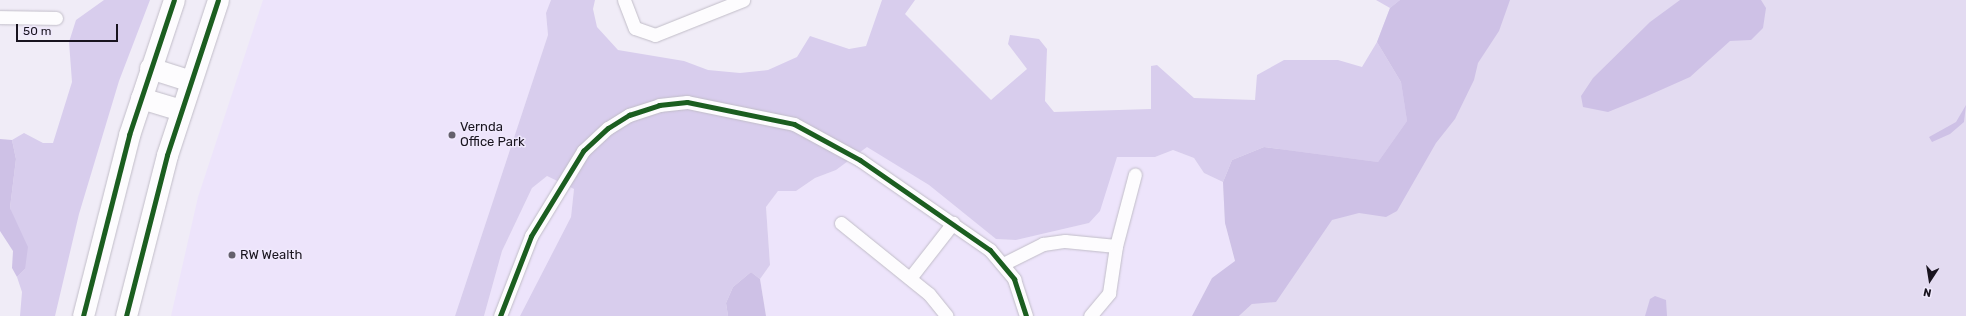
<!DOCTYPE html>
<html>
<head>
<meta charset="utf-8">
<style>
	body { margin:0 }
	#map { position:relative; width:1966px; height:316px; overflow:hidden; background:#f0ecf7; font-family:Rubik,sans-serif }
	div>[style] { position:absolute }
	.built>* { inset:0; background:#ede4fb }
	.green>* { inset:0; background:#e3dbf1 }
	.forest>* { inset:0; background:#d8cded }
	.water>* { inset:0; background:#cec1e6 }
	.roads { filter:drop-shadow(0 0 1px #c1bdc8) drop-shadow(0 0 1px #c1bdc8) }
	.minor>* { height:13px; margin:-6.5px; padding:0 6.5px; transform-origin:6.5px; border-radius:6.5px; background:#fdfcfe }
	.primary>* { height:21px; margin:-10.5px; padding:0 10.5px; transform-origin:10.5px; border-radius:10.5px; background:#fdfcfe }
	.cycleway>* { height:5px; margin:-2.5px; padding:0 2.5px; transform-origin:2.5px; border-radius:2.5px; background:#1b5e20 }
	.dots>* { width:11px; height:11px; translate:-50% -50%; box-sizing:border-box; border:2px solid #efe8fc; border-radius:50% }
	span { translate:-50% -50%; white-space:nowrap; text-align:center; line-height:1.15; -webkit-text-stroke:3px #efe8fc; paint-order:stroke }
	.poi-label { font-size:13px; color:#19141f }
	.left { translate:0 -50%; text-align:left }
	.north { position:absolute; left:1910px; top:260px; width:40px; height:40px; -webkit-text-stroke:3px #efe8fc; paint-order:stroke; rotate:192deg; font-size:11px; font-weight:700; line-height:16px; text-align:center; color:#19141f }
	.north::after { content:''; display:block; margin:auto; width:14px; height:18px; background:#19141f; clip-path:polygon(50% 0,100% 100%,50% 72%,0 100%) }
	.scale { position:absolute; left:16px; top:24px; width:102px; height:18px; box-sizing:border-box; border:2px solid #19141f; border-top:0; padding-left:5px; font-size:12px; line-height:14px; white-space:nowrap; color:#19141f; -webkit-text-stroke:3px #efe8fc; paint-order:stroke }
</style>
</head>
<body>
<div id="map">
	<div class="built">
		<i style="clip-path:polygon(263px 0,551px 0,546px 13px,548px 35px,455px 316px,171px 316px,198px 197px)"></i>
		<i style="clip-path:polygon(867px 146px,929px 185px,996px 239px,1016px 240px,1089px 223px,1117px 157px,1155px 157px,1173px 150px,1194px 158px,1204px 173px,1223px 182px,1225px 223px,1235px 262px,1212px 278px,1192px 316px,766px 316px,760px 279px,770px 265px,766px 207px,778px 191px,796px 191px,815px 178px,836px 170px)"></i>
		<i style="clip-path:polygon(547px 176px,574px 189px,571px 217px,520px 316px,484px 316px,502px 251px,532px 188px)"></i>
	</div>
	<div class="green">
		<i style="clip-path:polygon(1400px 0,1966px 0,1966px 316px,1239px 316px,1252px 304px,1225px 223px,1223px 182px,1401px 82px,1377px 42px,1390px 8px)"></i>
	</div>
	<div class="forest">
		<i style="clip-path:polygon(104px 0,150px 0,119px 81px,79px 214px,55px 316px,20px 316px,22px 292px,17px 277px,25px 269px,10px 208px,16px 159px,12px 140px,24px 133px,43px 143px,53px 143px,72px 82px,69px 42px,76px 20px)"></i>
		<i style="clip-path:polygon(551px 0,595px 0,593px 9px,597px 27px,618px 50px,684px 61px,708px 70px,740px 73px,768px 70px,797px 57px,810px 36px,849px 49px,866px 46px,882px 0,915px 0,905px 14px,991px 100px,1027px 69px,1008px 44px,1010px 35px,1039px 39px,1047px 49px,1045px 101px,1054px 112px,1151px 109px,1151px 66px,1157px 65px,1194px 98px,1255px 100px,1257px 75px,1284px 60px,1338px 60px,1362px 67px,1377px 42px,1401px 82px,1407px 121px,1378px 162px,1264px 147px,1232px 160px,1223px 182px,1204px 173px,1194px 158px,1173px 150px,1155px 157px,1117px 157px,1100px 211px,1089px 223px,1016px 240px,996px 239px,929px 185px,867px 147px,836px 170px,815px 178px,796px 191px,778px 191px,766px 207px,770px 265px,760px 279px,751px 272px,733px 287px,726px 303px,728px 316px,520px 316px,571px 217px,574px 189px,547px 176px,532px 188px,502px 251px,484px 316px,455px 316px,548px 35px,546px 13px)"></i>
		<i style="clip-path:polygon(1376px 0,1400px 0,1390px 8px)"></i>
	</div>
	<div class="water">
		<i style="clip-path:polygon(1400px 0,1510px 0,1499px 31px,1478px 63px,1474px 80px,1455px 119px,1436px 143px,1397px 211px,1386px 217px,1359px 213px,1332px 220px,1276px 302px,1252px 304px,1239px 316px,1192px 316px,1212px 278px,1235px 261px,1225px 223px,1223px 182px,1232px 160px,1264px 147px,1378px 162px,1407px 121px,1401px 82px,1377px 42px,1390px 8px)"></i>
		<i style="clip-path:polygon(1680px 0,1761px 0,1766px 8px,1763px 28px,1751px 40px,1730px 41px,1690px 77px,1645px 97px,1608px 112px,1583px 107px,1581px 96px,1593px 78px,1650px 22px)"></i>
		<i style="clip-path:polygon(1966px 105px,1964px 122px,1950px 134px,1932px 142px,1929px 137px,1956px 122px)"></i>
		<i style="clip-path:polygon(0 139px,12px 140px,16px 159px,10px 208px,28px 247px,25px 269px,17px 277px,12px 268px,13px 251px,0 231px)"></i>
		<i style="clip-path:polygon(751px 272px,760px 279px,766px 316px,728px 316px,726px 303px,733px 287px)"></i>
		<i style="clip-path:polygon(1655px 296px,1666px 300px,1667px 316px,1645px 316px,1650px 299px)"></i>
	</div>
	<div class="roads">
		<div class="minor">
			<i style="left:624px;top:0;width:30px;rotate:69deg"></i>
			<i style="left:635px;top:28px;width:21px;rotate:19deg"></i>
			<i style="left:655px;top:35px;width:95px;rotate:-21.7deg"></i>
			<i style="left:0;top:17px;width:56px;rotate:1deg"></i>
			<i style="left:841px;top:223px;width:113px;rotate:38.9deg"></i>
			<i style="left:929px;top:294px;width:28px;rotate:51deg"></i>
			<i style="left:1003px;top:264px;width:45px;rotate:-26.6deg"></i>
			<i style="left:1043px;top:244px;width:22px;rotate:-8deg"></i>
			<i style="left:1065px;top:241px;width:51px;rotate:5.6deg"></i>
			<i style="left:910px;top:278px;width:70px;rotate:-52deg"></i>
			<i style="left:500px;top:316px;width:86px;rotate:-68.8deg"></i>
			<i style="left:531px;top:236px;width:100px;rotate:-58.5deg"></i>
			<i style="left:583px;top:151px;width:34px;rotate:-43deg"></i>
			<i style="left:608px;top:128px;width:25px;rotate:-32deg"></i>
			<i style="left:629px;top:115px;width:32px;rotate:-18deg"></i>
			<i style="left:659px;top:105px;width:28px;rotate:-6deg"></i>
			<i style="left:687px;top:102px;width:109px;rotate:11.6deg"></i>
			<i style="left:794px;top:124px;width:75px;rotate:28.6deg"></i>
			<i style="left:860px;top:160px;width:158px;rotate:34.7deg"></i>
			<i style="left:990px;top:250px;width:38px;rotate:50deg"></i>
			<i style="left:1014px;top:279px;width:39px;rotate:72deg"></i>
			<i style="left:1090px;top:316px;width:30px;rotate:-50deg"></i>
			<i style="left:1109px;top:293px;width:48px;rotate:-81.5deg"></i>
			<i style="left:1116px;top:246px;width:74px;rotate:-75.2deg"></i>
		</div>
		<div class="primary">
			<i style="left:150px;top:68px;width:43px;rotate:17.6deg"></i>
			<i style="left:141px;top:98px;width:42px;rotate:16.7deg"></i>
			<i style="left:83px;top:316px;width:187px;rotate:-75.7deg"></i>
			<i style="left:129px;top:135px;width:142px;rotate:-71.6deg"></i>
			<i style="left:126px;top:316px;width:166px;rotate:-75.7deg"></i>
			<i style="left:167px;top:155px;width:163px;rotate:-71.8deg"></i>
		</div>
	</div>
	<div class="cycleway">
		<i style="left:83px;top:316px;width:187px;rotate:-75.7deg"></i>
		<i style="left:129px;top:135px;width:142px;rotate:-71.6deg"></i>
		<i style="left:126px;top:316px;width:166px;rotate:-75.7deg"></i>
		<i style="left:167px;top:155px;width:163px;rotate:-71.8deg"></i>
		<i style="left:500px;top:316px;width:86px;rotate:-68.8deg"></i>
		<i style="left:531px;top:236px;width:100px;rotate:-58.5deg"></i>
		<i style="left:583px;top:151px;width:34px;rotate:-43deg"></i>
		<i style="left:608px;top:128px;width:25px;rotate:-32deg"></i>
		<i style="left:629px;top:115px;width:32px;rotate:-18deg"></i>
		<i style="left:659px;top:105px;width:28px;rotate:-6deg"></i>
		<i style="left:687px;top:102px;width:109px;rotate:11.6deg"></i>
		<i style="left:794px;top:124px;width:75px;rotate:28.6deg"></i>
		<i style="left:860px;top:160px;width:158px;rotate:34.7deg"></i>
		<i style="left:990px;top:250px;width:38px;rotate:50deg"></i>
		<i style="left:1014px;top:279px;width:39px;rotate:72deg"></i>
	</div>
	<div class="dots">
		<i style="left:452px;top:135px;background:#64606b"></i>
		<i style="left:232px;top:255px;background:#64606b"></i>
	</div>
	<div class="poi-label">
		<span class="left" style="left:460px;top:135px">Vernda<br>Office Park</span>
		<span class="left" style="left:240px;top:255px">RW Wealth</span>
	</div>
	<div class="north">N</div>
	<div class="scale">50 m</div>
</div>
</body>
</html>
